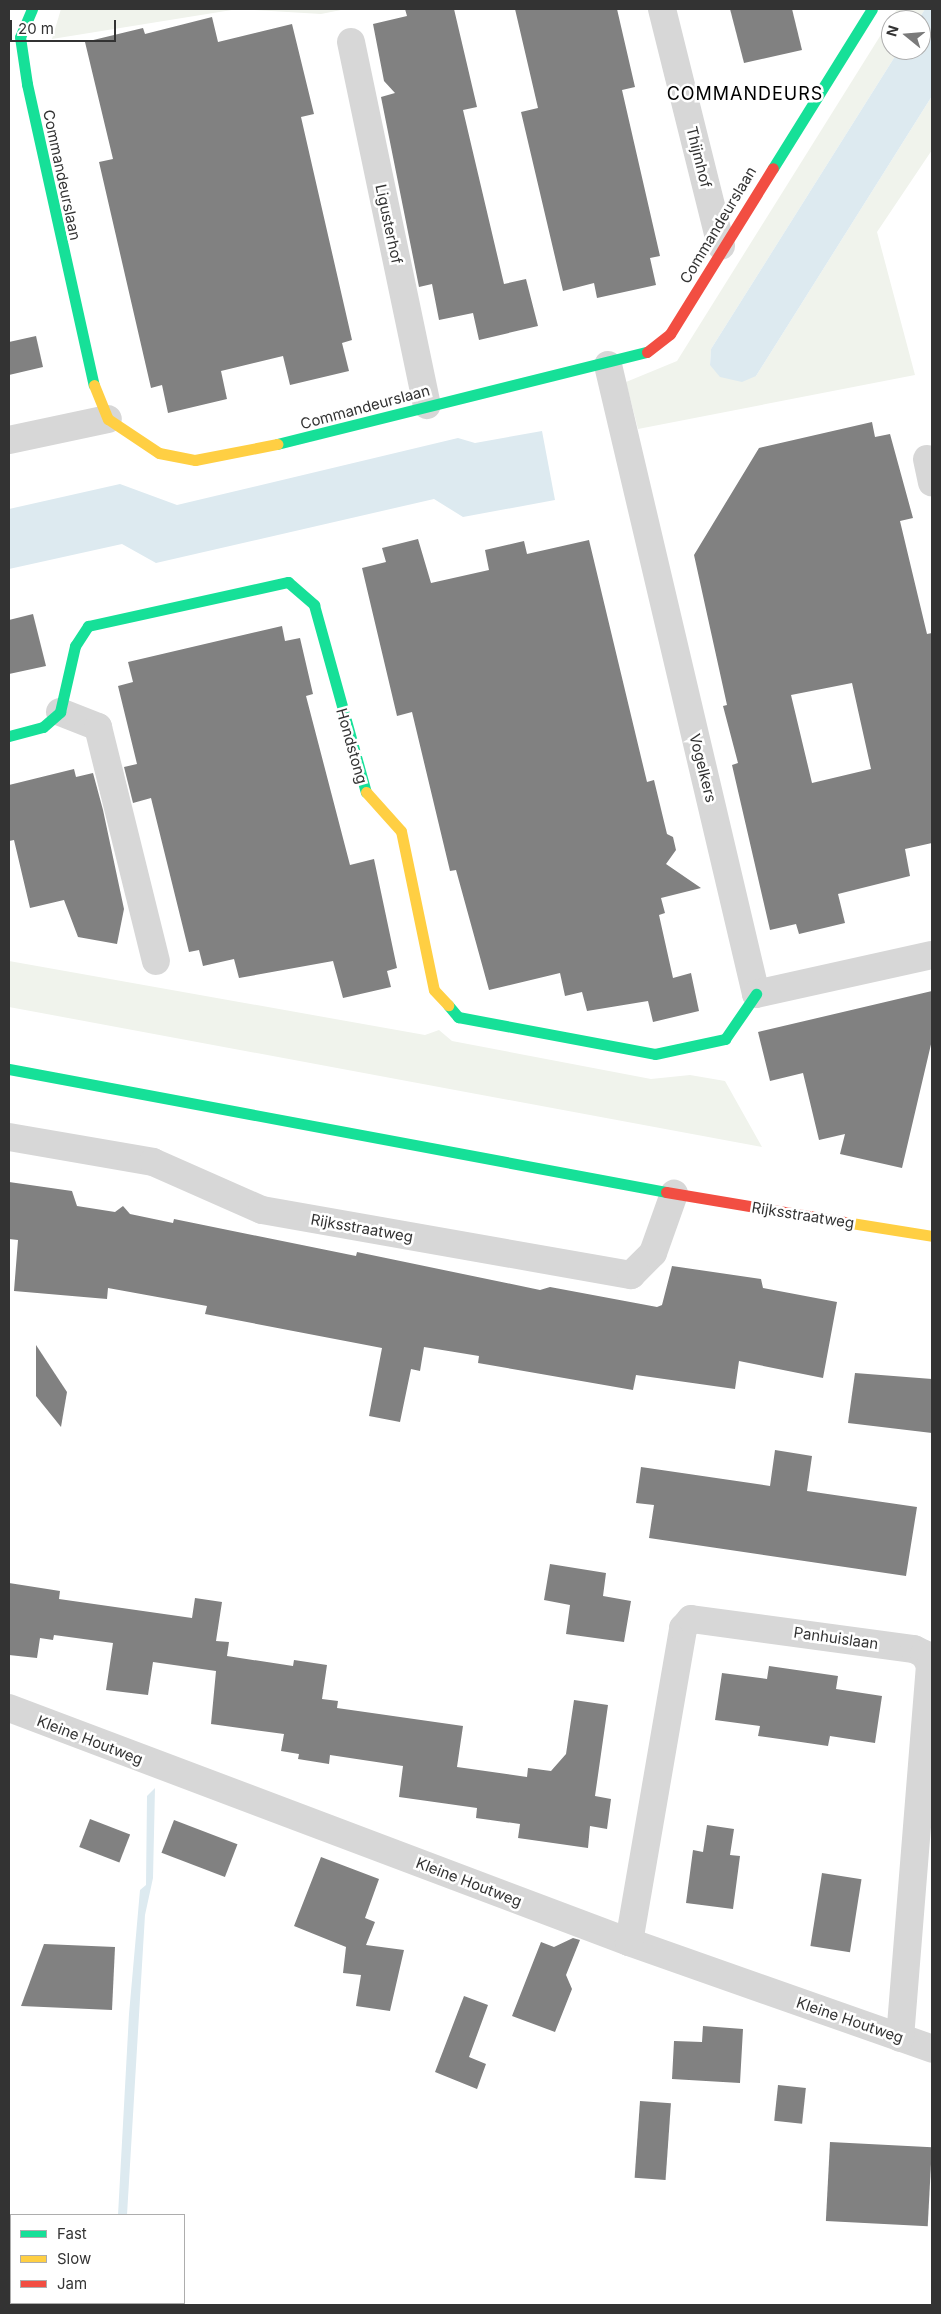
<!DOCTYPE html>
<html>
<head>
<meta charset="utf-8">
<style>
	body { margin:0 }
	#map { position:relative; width:941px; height:2314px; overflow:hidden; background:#fff; font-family:Inter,sans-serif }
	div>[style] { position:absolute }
	.green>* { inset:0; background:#f0f3ec }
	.water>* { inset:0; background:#ddeaf0 }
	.building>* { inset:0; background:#818181; transform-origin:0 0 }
	.street>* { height:28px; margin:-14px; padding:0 14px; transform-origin:14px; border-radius:14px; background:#d7d7d7 }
	.fast>* { height:11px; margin:-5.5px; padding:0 5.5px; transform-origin:5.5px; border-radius:5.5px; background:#16e098 }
	.slow>* { height:11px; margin:-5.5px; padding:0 5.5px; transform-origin:5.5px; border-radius:5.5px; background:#ffcf43 }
	.jam>* { height:11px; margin:-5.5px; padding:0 5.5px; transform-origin:5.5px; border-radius:5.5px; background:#f24e42 }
	span { translate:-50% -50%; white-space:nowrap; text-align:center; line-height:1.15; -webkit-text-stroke:5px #fff; paint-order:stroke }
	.street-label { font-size:15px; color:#333 }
	.quarter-label { font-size:18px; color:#000; letter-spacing:1px }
	.frame { position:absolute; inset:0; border:10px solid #333; pointer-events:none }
	.legend { position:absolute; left:10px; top:2214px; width:175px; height:90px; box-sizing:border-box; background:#fff; border:1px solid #adadad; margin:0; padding:6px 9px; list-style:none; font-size:15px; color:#333 }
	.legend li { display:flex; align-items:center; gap:10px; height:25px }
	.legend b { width:25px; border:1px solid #adadad }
	.north { position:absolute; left:881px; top:10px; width:50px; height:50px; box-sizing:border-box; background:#fff; border:1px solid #adadad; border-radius:50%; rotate:287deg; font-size:14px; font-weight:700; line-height:20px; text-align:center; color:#333 }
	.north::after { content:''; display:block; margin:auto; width:18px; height:22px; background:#7a7a7a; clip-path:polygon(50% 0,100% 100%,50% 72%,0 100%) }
	.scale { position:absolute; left:10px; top:20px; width:106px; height:22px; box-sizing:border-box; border:2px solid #333; border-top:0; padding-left:6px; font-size:15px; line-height:18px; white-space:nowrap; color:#333; -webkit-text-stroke:4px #fff; paint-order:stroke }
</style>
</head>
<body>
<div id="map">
	<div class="green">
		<i style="clip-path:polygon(61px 9px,238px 9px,52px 39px)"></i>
		<i style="clip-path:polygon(238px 9px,346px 9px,321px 14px)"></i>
		<i style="clip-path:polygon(897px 9px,925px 9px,918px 20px,891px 20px,891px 50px,899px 50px,711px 349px,710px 365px,756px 376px,932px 96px,932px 150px,877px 232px,915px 375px,638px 429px,626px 382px,677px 361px)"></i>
		<i style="clip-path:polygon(9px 961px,425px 1035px,439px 1030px,452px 1041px,651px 1079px,690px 1075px,725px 1081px,762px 1147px,9px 1007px)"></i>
	</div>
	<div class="water">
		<i style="clip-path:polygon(925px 9px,932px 9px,932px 96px,756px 376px,742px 382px,720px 377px,710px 365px,711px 349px,899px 50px,921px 50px,918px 20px)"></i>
		<i style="clip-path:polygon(542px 431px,555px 500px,463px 517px,434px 499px,156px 563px,122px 544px,9px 569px,9px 509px,120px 484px,177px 505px,458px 438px,475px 443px)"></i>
		<i style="clip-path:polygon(155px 1788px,153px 1878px,145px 1915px,127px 2215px,118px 2215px,129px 2014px,140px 1890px,146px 1885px,147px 1796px)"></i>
	</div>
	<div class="building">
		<i style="clip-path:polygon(405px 9px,454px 9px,477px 107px,463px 110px,504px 284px,526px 279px,538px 326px,479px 340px,473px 313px,439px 320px,432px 284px,419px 287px,381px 97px,395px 93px,384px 81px,373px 24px,407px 16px)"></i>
		<i style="clip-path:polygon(515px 9px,617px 9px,635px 87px,622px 90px,660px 256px,650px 258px,656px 285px,597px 298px,594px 283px,563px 291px,521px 112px,538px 108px)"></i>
		<i style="clip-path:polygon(730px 9px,792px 9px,802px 50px,744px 63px)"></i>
		<i style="clip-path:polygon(212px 17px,218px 42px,292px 24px,314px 114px,301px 117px,352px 340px,342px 343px,349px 371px,290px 385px,283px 356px,221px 371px,227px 399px,168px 413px,162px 385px,151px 388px,99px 162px,113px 159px,85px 42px,143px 28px,145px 34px)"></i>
		<i style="clip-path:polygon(36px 336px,43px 367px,9px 375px,9px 342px)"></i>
		<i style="clip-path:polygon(evenodd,872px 422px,875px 437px,890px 434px,913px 518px,900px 521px,927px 634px,932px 633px,932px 843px,905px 849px,910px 876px,838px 894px,845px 923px,799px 934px,796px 924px,770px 930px,732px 765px,738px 763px,723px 706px,727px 705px,694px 555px,759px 448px,872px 422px,852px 683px,871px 769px,812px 783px,791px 695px,852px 683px)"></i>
		<i style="clip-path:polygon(418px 539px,431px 583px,489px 570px,485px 550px,524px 541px,527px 554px,589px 540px,647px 782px,654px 780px,667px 834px,673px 837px,676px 850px,666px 864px,701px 888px,661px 898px,665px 913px,659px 915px,673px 978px,691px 973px,699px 1011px,653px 1022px,648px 1001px,587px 1011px,582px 992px,565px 996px,560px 973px,489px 990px,456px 870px,450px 871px,412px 712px,397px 716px,362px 568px,386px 562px,382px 548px)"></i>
		<i style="clip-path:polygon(33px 614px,46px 666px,9px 674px,9px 620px)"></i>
		<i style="clip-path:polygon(282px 626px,285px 641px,300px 638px,313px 694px,306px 696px,350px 865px,374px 859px,397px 968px,387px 971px,391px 987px,343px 998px,333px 961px,239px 978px,234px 959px,203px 966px,199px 950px,189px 952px,151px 798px,133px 803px,124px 767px,137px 764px,118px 686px,133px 682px,128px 662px)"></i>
		<i style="clip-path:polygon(74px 769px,76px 777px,93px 773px,103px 810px,124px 909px,117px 944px,78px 937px,64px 900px,30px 908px,14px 840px,9px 841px,9px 785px)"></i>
		<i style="clip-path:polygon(932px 991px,932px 1040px,902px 1168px,840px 1154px,845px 1134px,819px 1140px,803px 1073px,770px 1081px,758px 1032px)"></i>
		<i style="clip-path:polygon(9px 1182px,72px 1191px,77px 1206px,115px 1212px,123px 1206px,130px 1214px,173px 1223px,174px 1219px,356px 1256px,357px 1252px,540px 1290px,550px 1287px,657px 1307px,662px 1305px,672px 1266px,761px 1279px,763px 1288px,837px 1302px,823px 1378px,739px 1361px,735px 1389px,636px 1375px,633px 1390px,478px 1363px,479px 1356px,424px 1347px,420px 1371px,411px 1369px,400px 1422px,369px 1416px,382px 1348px,205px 1314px,207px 1306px,108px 1288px,107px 1299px,14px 1291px,18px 1240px,9px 1239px)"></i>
		<i style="clip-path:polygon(36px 1345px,67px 1392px,61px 1427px,36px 1396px)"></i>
		<i style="clip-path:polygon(855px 1373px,932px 1379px,932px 1433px,848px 1423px)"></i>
		<i style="clip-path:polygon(775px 1450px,812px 1456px,807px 1491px,917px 1507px,906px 1576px,649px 1538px,654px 1505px,636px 1503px,641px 1467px,770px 1486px)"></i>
		<i style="clip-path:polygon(550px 1564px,606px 1573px,603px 1596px,631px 1601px,624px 1642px,566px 1634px,570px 1605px,544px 1600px)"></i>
		<i style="clip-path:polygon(9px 1583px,60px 1591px,59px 1599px,192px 1618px,195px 1598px,222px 1602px,216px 1641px,229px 1642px,227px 1656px,293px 1666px,294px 1660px,327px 1665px,322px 1699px,338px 1701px,337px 1708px,463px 1726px,457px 1767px,527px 1777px,528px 1768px,551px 1771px,566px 1754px,574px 1700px,608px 1705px,595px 1796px,611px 1799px,607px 1829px,590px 1826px,588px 1848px,518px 1838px,520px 1824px,476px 1818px,477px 1808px,399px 1797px,403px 1766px,330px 1755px,329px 1764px,298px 1759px,299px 1754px,281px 1751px,284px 1734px,211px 1724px,216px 1671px,153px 1662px,148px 1695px,106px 1690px,113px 1643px,54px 1635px,53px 1640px,40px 1638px,37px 1658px,9px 1655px)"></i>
		<i style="clip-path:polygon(769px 1666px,838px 1676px,836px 1689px,882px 1696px,875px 1743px,830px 1736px,828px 1746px,794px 1741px,758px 1736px,760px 1726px,715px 1720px,722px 1673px,767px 1679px)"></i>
		<i style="left:90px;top:1819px;width:43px;height:30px;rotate:21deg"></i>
		<i style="left:174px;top:1820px;width:68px;height:35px;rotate:21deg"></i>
		<i style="clip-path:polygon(707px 1825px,734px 1829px,730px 1855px,740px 1856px,733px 1909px,686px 1903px,693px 1850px,703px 1852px)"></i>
		<i style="clip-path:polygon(321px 1857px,379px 1879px,365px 1918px,375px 1922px,366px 1945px,404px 1950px,390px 2011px,356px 2006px,361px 1975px,343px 1973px,346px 1947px,294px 1926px)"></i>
		<i style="left:822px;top:1873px;width:40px;height:74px;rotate:9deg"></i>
		<i style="clip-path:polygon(573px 1938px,580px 1940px,566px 1975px,572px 1989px,555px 2032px,512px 2016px,541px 1942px,554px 1947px)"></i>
		<i style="clip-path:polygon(44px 1944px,115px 1947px,112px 2010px,21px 2006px)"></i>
		<i style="clip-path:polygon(464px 1996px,488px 2005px,469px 2057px,486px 2064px,477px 2089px,435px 2072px)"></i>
		<i style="clip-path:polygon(703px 2026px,743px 2029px,740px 2083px,672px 2079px,674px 2041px,702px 2042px)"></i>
		<i style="left:778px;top:2085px;width:28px;height:36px;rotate:6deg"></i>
		<i style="left:640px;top:2101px;width:31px;height:77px;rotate:4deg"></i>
		<i style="left:830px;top:2142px;width:102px;height:79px;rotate:3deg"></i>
	</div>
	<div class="street">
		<i style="left:662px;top:9px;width:244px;rotate:76deg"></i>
		<i style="left:351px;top:42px;width:371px;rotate:78.2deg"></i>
		<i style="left:608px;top:365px;width:646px;rotate:76.76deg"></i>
		<i style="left:756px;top:994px;width:180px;rotate:-12.5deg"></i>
		<i style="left:9px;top:440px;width:101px;rotate:-12deg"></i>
		<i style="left:927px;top:459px;width:24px;rotate:78deg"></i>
		<i style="left:60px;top:712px;width:41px;rotate:21.5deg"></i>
		<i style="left:98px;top:727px;width:241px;rotate:76.1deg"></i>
		<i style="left:9px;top:1137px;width:146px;rotate:9.8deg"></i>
		<i style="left:153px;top:1162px;width:119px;rotate:23.8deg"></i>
		<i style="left:262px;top:1210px;width:375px;rotate:10deg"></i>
		<i style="left:631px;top:1275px;width:31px;rotate:-45deg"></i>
		<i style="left:653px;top:1253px;width:63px;rotate:-70.4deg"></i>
		<i style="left:9px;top:1708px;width:663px;rotate:20.68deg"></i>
		<i style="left:629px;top:1942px;width:321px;rotate:19.4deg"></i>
		<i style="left:629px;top:1942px;width:319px;rotate:-80.2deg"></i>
		<i style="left:683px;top:1628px;width:12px;rotate:-48deg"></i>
		<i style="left:691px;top:1619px;width:225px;rotate:7.7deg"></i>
		<i style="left:914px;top:1649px;width:11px;rotate:27deg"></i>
		<i style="left:924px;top:1654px;width:13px;rotate:61deg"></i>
		<i style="left:930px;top:1665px;width:374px;rotate:94.6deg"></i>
	</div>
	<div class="fast">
		<i style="left:32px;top:9px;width:30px;rotate:113deg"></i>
		<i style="left:20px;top:37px;width:48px;rotate:81.5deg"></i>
		<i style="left:27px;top:84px;width:308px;rotate:77.5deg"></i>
		<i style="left:773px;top:168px;width:187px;rotate:-58.1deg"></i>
		<i style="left:277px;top:444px;width:381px;rotate:-14deg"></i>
		<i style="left:9px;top:736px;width:35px;rotate:-15deg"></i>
		<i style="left:43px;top:727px;width:23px;rotate:-41deg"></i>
		<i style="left:60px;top:712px;width:68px;rotate:-77.2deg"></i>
		<i style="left:75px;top:646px;width:24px;rotate:-57deg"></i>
		<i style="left:88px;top:626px;width:205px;rotate:-12.4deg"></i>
		<i style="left:288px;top:582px;width:35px;rotate:41deg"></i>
		<i style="left:314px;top:605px;width:194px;rotate:74.5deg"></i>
		<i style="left:448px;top:1005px;width:16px;rotate:50deg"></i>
		<i style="left:458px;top:1017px;width:200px;rotate:10.6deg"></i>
		<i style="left:655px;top:1054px;width:72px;rotate:-12.1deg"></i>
		<i style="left:725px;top:1039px;width:55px;rotate:-55.4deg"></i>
		<i style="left:9px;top:1069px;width:668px;rotate:10.6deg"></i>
	</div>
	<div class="slow">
		<i style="left:94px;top:385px;width:37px;rotate:68deg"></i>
		<i style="left:108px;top:419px;width:61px;rotate:33.7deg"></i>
		<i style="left:159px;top:453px;width:37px;rotate:11deg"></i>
		<i style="left:195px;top:460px;width:84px;rotate:-11deg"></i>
		<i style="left:366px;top:792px;width:52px;rotate:48.1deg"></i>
		<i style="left:401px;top:831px;width:162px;rotate:78.3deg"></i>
		<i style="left:434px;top:990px;width:21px;rotate:47deg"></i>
		<i style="left:845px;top:1222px;width:88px;rotate:9.1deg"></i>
	</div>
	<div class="jam">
		<i style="left:647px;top:352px;width:29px;rotate:-38deg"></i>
		<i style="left:670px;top:334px;width:195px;rotate:-58.2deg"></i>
		<i style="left:666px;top:1192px;width:181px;rotate:9.5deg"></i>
	</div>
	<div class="street-label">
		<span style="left:699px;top:157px;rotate:76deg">Thijmhof</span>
		<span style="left:62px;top:175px;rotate:78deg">Commandeurslaan</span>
		<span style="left:389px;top:224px;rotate:78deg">Ligusterhof</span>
		<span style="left:718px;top:225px;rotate:-59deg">Commandeurslaan</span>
		<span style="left:365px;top:407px;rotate:-15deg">Commandeurslaan</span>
		<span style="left:352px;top:746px;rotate:74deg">Hondstong</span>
		<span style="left:703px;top:768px;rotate:76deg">Vogelkers</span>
		<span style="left:803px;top:1215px;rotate:9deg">Rijksstraatweg</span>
		<span style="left:362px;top:1228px;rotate:10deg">Rijksstraatweg</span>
		<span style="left:836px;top:1638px;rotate:8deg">Panhuislaan</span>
		<span style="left:90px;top:1740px;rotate:21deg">Kleine Houtweg</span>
		<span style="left:469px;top:1882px;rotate:21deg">Kleine Houtweg</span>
		<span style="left:850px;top:2020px;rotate:19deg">Kleine Houtweg</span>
	</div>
	<div class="quarter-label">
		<span style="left:745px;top:94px">COMMANDEURS</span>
	</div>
	<div class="frame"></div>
	<ul class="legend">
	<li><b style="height:6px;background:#16e098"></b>Fast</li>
	<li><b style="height:6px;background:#ffcf43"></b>Slow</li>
	<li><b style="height:6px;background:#f24e42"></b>Jam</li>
	</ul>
	<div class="north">N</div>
	<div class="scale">20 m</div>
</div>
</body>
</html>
